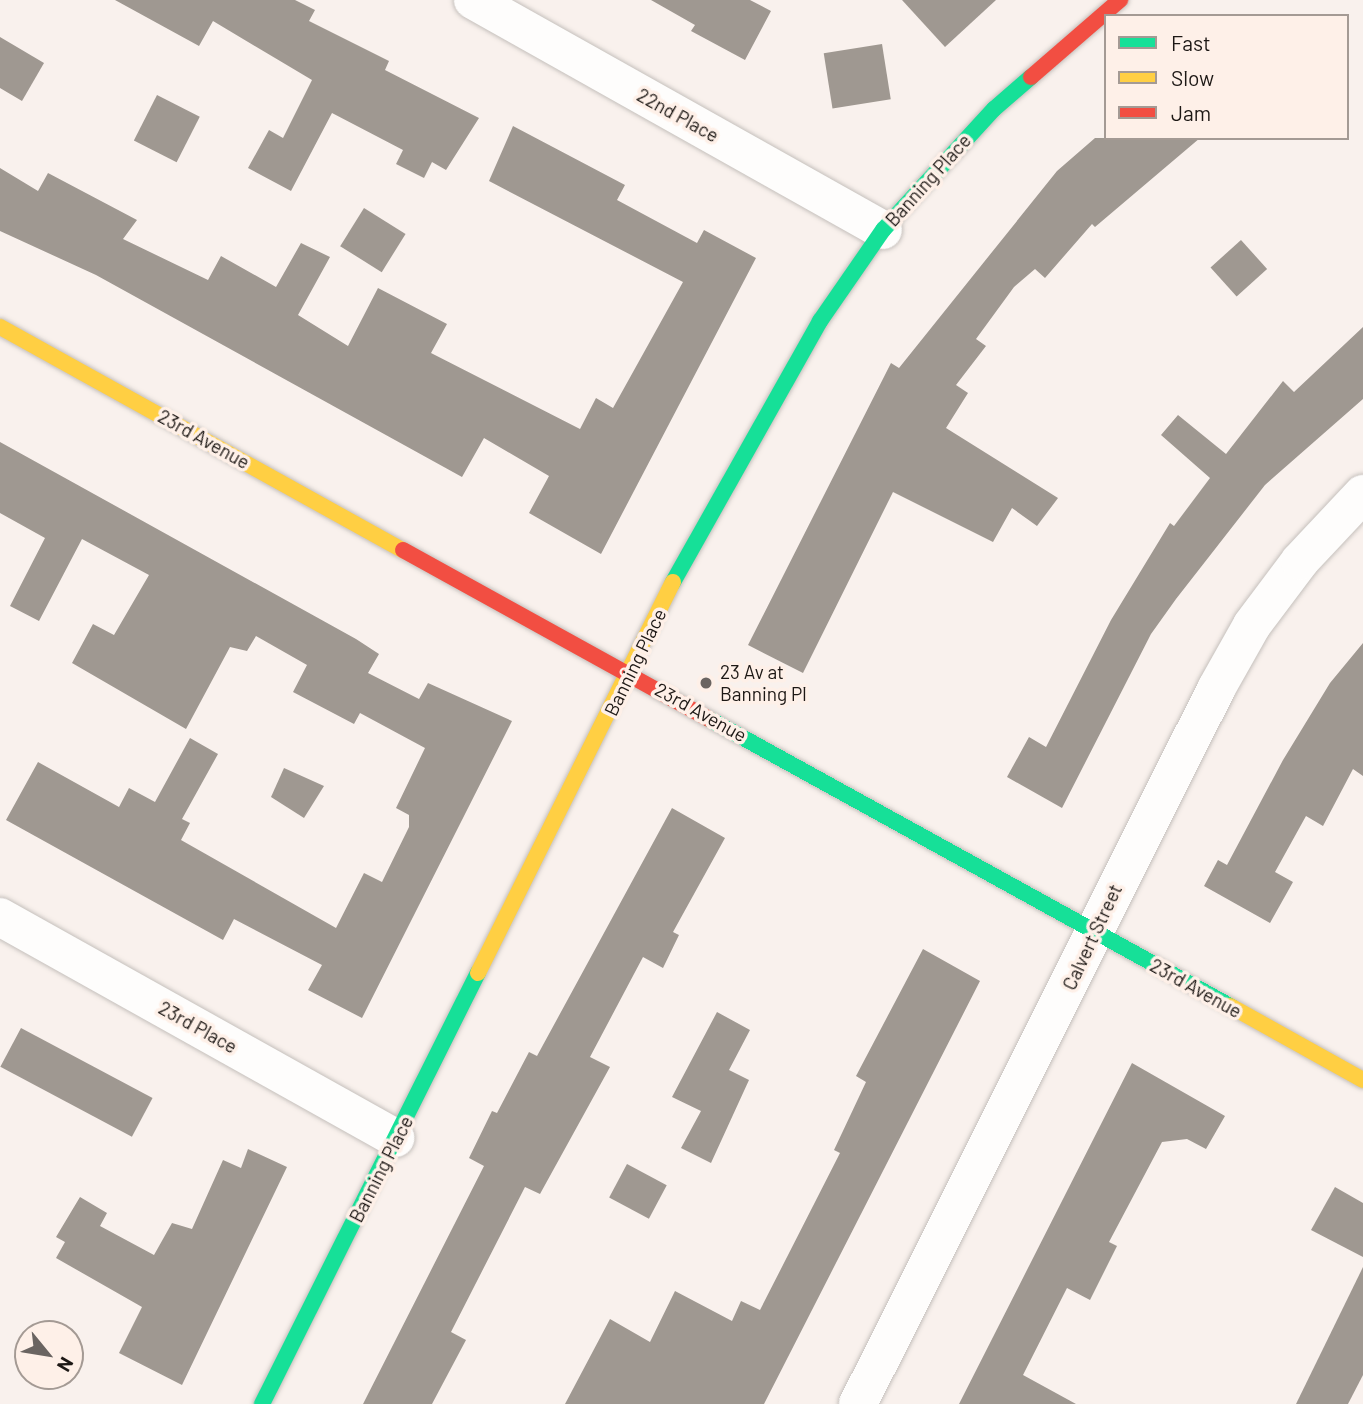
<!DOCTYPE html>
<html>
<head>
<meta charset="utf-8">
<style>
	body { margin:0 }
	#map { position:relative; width:1363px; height:1404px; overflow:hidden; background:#f9f1ed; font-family:Barlow,sans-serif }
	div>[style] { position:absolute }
	.building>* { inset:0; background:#9f9891; transform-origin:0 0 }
	.roads { filter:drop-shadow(0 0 2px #c5c0bc) drop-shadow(0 0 2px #c5c0bc) }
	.street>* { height:38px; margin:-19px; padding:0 19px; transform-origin:19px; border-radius:19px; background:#fefdfc }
	.fast>* { height:16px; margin:-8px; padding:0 8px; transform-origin:8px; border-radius:8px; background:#16e098 }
	.slow>* { height:16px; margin:-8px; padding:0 8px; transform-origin:8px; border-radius:8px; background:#ffcf43 }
	.jam>* { height:16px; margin:-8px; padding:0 8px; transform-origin:8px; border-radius:8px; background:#f24e42 }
	.dots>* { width:19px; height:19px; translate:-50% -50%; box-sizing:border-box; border:4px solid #fef0e8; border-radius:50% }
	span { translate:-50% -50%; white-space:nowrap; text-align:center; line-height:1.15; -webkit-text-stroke:7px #fef0e8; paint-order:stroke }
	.street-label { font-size:19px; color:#1d1815 }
	.poi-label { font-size:19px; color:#1d1815 }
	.left { translate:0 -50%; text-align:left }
	.legend { position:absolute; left:1104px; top:14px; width:245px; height:126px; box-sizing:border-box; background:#fef0e8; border:2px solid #a49a94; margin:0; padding:9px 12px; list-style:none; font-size:21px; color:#1d1815 }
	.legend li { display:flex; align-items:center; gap:14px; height:35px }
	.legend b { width:35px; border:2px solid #a49a94 }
	.north { position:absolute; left:14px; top:1320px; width:70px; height:70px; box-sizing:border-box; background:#fef0e8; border:2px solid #a49a94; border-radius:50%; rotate:120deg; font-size:19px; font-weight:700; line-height:28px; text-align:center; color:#1d1815 }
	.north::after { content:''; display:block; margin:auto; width:24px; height:32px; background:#6a6461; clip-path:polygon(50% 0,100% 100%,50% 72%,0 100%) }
</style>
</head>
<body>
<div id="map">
	<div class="building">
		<i style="clip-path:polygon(115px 0,295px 0,315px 10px,309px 21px,389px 61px,385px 70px,479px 118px,446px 170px,432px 162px,424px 178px,396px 164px,403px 150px,332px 113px,291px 191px,248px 168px,269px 130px,283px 138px,312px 80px,213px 21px,199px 46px)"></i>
		<i style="clip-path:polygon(651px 0,750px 0,771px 11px,745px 60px,691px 31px,695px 25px)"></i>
		<i style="clip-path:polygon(902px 0,996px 0,945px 47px)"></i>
		<i style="clip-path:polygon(0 37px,44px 63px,22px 101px,0 88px)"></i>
		<i style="left:882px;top:44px;width:56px;height:59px;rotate:81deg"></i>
		<i style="left:157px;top:95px;width:48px;height:51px;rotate:27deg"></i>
		<i style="clip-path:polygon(513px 126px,625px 185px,617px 200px,697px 243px,704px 230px,756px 258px,601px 554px,529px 513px,549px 476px,484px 438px,462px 477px,96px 275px,0 231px,0 168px,38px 191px,48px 173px,137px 220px,123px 239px,208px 280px,221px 256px,276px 287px,301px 243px,330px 257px,298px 315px,348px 346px,378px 288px,447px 324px,431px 353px,580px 429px,596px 398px,613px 408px,683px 282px,489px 181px)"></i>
		<i style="clip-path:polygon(1095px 138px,1200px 138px,1095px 227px,1092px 224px,1045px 278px,1035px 269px,1014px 287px,976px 339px,986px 346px,956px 385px,968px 393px,946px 428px,1058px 498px,1037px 526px,1012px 508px,993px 542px,893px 492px,803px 673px,748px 645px,891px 363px,899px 368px,1057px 171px)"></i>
		<i style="left:364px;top:208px;width:49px;height:45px;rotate:32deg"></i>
		<i style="left:1241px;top:240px;width:39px;height:41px;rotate:48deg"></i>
		<i style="clip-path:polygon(1363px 327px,1363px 399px,1265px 485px,1176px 599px,1151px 634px,1062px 808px,1007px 777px,1029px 737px,1046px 747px,1111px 620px,1170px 523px,1174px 526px,1210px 478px,1161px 435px,1178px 415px,1226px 454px,1283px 381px,1294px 392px)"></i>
		<i style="clip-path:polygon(0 442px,356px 639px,379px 654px,368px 673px,419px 699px,428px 683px,512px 721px,362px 1018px,308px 990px,322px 965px,234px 919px,223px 940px,6px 820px,38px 762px,119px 807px,129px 788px,155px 802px,190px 738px,218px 754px,182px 819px,190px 823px,181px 840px,336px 928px,364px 873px,382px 882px,409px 827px,409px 815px,396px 808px,425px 748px,360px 713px,354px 724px,293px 692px,307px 665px,256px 636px,247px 651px,230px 647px,186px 729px,72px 663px,93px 624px,114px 635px,149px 575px,82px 539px,39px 621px,10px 606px,45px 538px,0 513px)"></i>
		<i style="clip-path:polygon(1363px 643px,1363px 776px,1353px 769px,1323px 826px,1306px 816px,1275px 872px,1293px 882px,1270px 923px,1204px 886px,1218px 860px,1227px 865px,1283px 760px,1330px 683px)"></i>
		<i style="clip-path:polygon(284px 768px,324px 786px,304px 818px,271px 797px)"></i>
		<i style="clip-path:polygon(672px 808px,725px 838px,673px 932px,679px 935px,663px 968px,643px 957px,590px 1057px,610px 1067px,540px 1194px,525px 1187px,451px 1332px,466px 1340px,432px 1404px,363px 1404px,484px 1166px,469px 1158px,492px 1111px,497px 1113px,529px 1052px,537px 1056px)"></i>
		<i style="clip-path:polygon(923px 949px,980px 981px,764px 1404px,565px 1404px,610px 1319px,650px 1342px,675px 1291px,732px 1321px,741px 1301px,760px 1310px,840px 1153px,834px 1150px,866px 1082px,856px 1076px)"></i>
		<i style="clip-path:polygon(717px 1012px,750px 1030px,729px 1070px,749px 1080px,711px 1163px,681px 1148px,701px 1111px,672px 1097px)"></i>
		<i style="left:21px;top:1028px;width:149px;height:44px;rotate:28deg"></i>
		<i style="clip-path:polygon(1132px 1063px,1225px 1116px,1206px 1149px,1187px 1139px,1162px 1142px,1109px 1242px,1117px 1246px,1090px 1300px,1067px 1288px,1023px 1375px,1076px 1404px,959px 1404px)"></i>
		<i style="clip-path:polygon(248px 1149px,287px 1167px,182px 1385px,119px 1353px,142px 1307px,56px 1258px,65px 1242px,56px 1237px,80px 1197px,107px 1213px,100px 1226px,154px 1255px,172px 1223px,192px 1229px,223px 1160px,241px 1168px)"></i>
		<i style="left:627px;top:1164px;width:45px;height:38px;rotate:28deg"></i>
		<i style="clip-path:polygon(1335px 1187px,1363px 1203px,1363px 1257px,1311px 1230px)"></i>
		<i style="clip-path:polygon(1363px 1267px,1363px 1375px,1348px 1404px,1296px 1404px)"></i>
	</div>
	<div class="roads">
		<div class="street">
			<i style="left:473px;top:0;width:470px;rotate:29.3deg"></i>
			<i style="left:0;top:917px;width:453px;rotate:29.2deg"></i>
			<i style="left:858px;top:1404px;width:800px;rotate:-63.4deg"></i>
			<i style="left:1216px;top:689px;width:73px;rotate:-60.6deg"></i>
			<i style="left:1252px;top:625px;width:80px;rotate:-53.1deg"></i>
			<i style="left:1300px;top:561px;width:92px;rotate:-46.8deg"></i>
		</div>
		<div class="fast">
			<i style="left:673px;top:582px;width:300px;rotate:-60.6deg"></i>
			<i style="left:820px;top:321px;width:111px;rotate:-55.3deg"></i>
			<i style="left:883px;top:230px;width:164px;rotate:-47.5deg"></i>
			<i style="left:994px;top:109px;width:49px;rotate:-40.9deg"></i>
			<i style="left:709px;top:719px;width:595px;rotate:28.85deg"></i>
			<i style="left:262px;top:1404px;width:482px;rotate:-63.4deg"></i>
		</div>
		<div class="slow">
			<i style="left:0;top:327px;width:461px;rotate:29deg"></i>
			<i style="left:478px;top:973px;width:437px;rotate:-63.5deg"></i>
			<i style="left:1230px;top:1006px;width:152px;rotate:29.1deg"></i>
		</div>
		<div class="jam">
			<i style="left:1031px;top:77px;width:118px;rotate:-40.9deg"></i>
			<i style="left:403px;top:550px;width:350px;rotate:28.9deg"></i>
		</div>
	</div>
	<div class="dots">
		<i style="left:706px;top:683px;background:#6a6461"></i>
	</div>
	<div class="street-label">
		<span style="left:678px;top:115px;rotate:29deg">22nd Place</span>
		<span style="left:928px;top:180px;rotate:-48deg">Banning Place</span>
		<span style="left:204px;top:439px;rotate:29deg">23rd Avenue</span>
		<span style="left:635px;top:662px;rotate:-64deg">Banning Place</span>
		<span style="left:701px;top:712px;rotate:29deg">23rd Avenue</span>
		<span style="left:1092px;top:937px;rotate:-65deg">Calvert Street</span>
		<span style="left:1196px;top:988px;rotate:29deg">23rd Avenue</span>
		<span style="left:198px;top:1027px;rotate:29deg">23rd Place</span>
		<span style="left:381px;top:1169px;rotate:-63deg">Banning Place</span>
	</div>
	<div class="poi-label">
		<span class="left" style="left:720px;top:683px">23 Av at<br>Banning Pl</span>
	</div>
	<ul class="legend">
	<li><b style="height:9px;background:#16e098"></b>Fast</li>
	<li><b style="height:9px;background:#ffcf43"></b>Slow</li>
	<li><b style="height:9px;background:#f24e42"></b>Jam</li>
	</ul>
	<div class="north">N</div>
</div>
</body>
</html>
